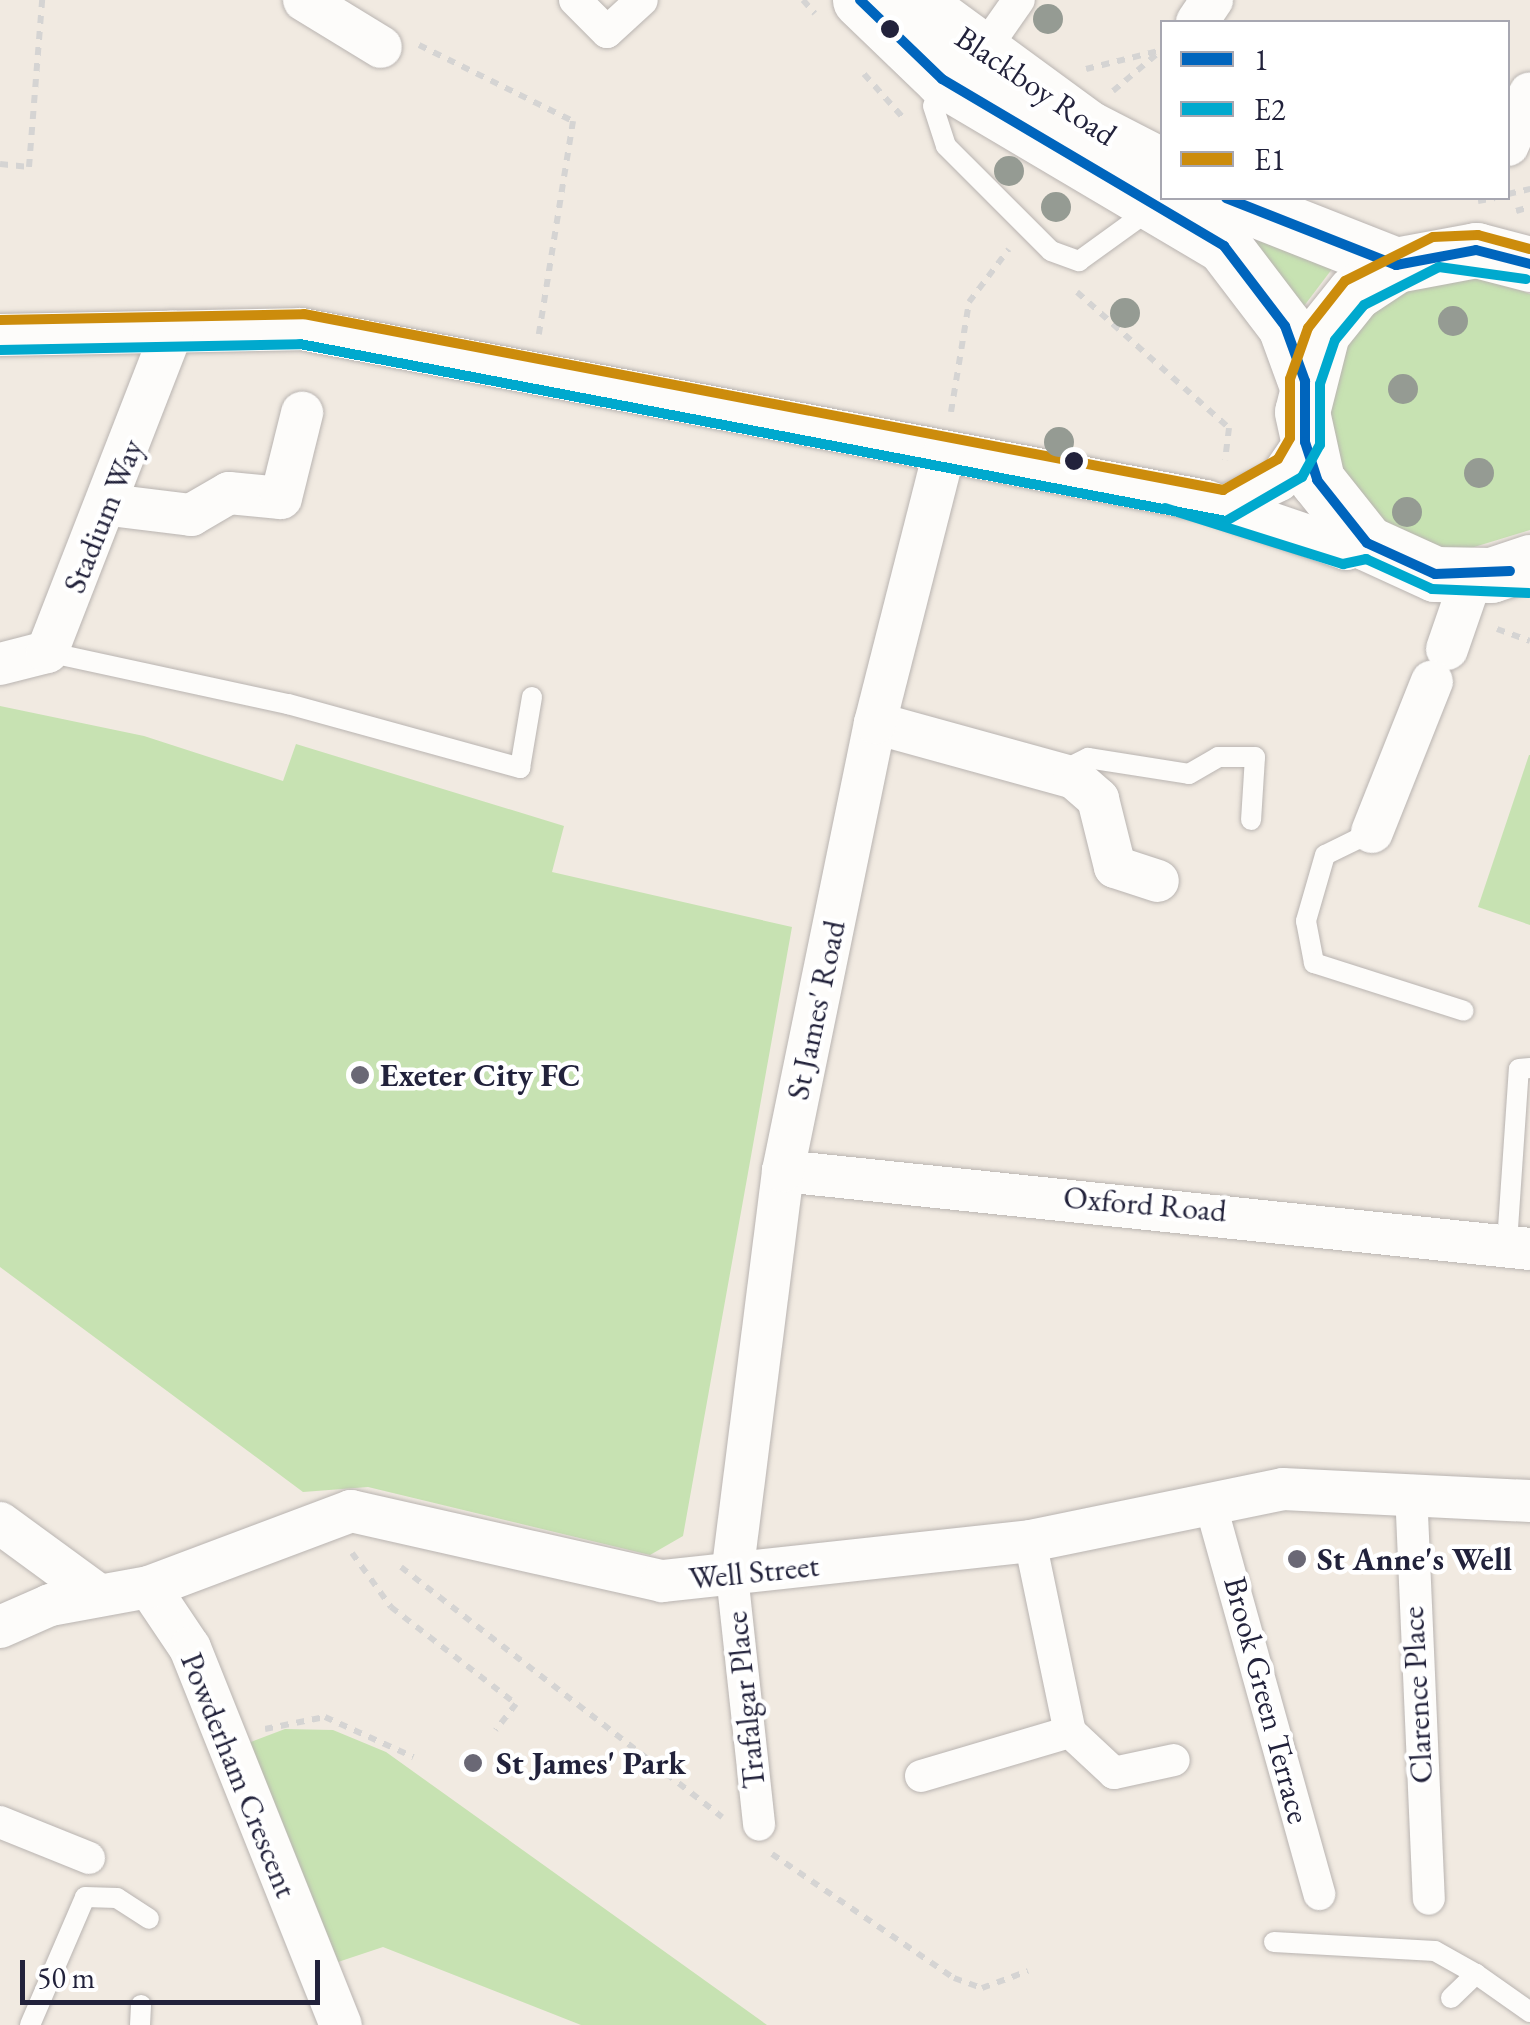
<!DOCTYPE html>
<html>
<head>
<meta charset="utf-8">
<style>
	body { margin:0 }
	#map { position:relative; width:1530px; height:2025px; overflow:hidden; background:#f1eae1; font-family:"EB Garamond",serif }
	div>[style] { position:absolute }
	.green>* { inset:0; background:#c7e2b2 }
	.path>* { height:6px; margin-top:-3px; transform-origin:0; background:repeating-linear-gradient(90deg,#d5d4d3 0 8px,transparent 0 16px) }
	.roads { filter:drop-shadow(0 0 2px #b9b4b1) drop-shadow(0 0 2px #b9b4b1) }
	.service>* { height:20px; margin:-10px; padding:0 10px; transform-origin:10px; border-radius:10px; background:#fdfcfa }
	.pedestrian>* { height:32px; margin:-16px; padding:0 16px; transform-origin:16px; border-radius:16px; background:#fdfcfa }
	.minor>* { height:42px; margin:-21px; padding:0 21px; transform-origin:21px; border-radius:21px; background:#fdfcfa }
	.secondary>* { height:55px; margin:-27.5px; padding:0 27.5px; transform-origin:27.5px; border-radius:27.5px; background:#fdfcfa }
	.bus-1>* { height:10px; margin:-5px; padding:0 5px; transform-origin:5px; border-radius:5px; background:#0065bd }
	.bus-2>* { height:10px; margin:-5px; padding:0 5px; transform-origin:5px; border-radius:5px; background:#00a9ce }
	.bus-3>* { height:10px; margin:-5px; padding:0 5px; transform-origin:5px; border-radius:5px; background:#cc8c0c }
	.trees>* { width:30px; height:30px; margin:-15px; border-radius:50%; background:#959b93 }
	.dots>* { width:28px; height:28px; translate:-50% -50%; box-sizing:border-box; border:5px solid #fff; border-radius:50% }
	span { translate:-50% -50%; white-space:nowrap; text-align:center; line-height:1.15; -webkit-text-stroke:9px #fff; paint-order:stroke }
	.street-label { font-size:32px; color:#22223b }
	.poi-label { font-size:32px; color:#22223b; font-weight:700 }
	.left { translate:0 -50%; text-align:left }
	.legend { position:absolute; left:1160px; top:20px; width:350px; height:180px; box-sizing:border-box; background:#fff; border:2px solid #a7a7b1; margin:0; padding:12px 18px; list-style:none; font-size:30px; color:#22223b }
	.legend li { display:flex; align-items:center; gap:20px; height:50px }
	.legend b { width:50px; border:2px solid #a7a7b1 }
	.scale { position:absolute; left:20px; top:1960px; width:300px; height:45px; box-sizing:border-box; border:5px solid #22223b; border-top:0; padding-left:12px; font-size:30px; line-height:35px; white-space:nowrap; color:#22223b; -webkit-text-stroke:8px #fff; paint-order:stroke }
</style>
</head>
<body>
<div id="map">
	<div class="green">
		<i style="clip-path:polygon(1203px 208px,1332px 269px,1301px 310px)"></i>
		<i style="clip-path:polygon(1481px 276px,1530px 294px,1530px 530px,1461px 551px,1415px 543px,1375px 522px,1326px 447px,1332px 358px,1393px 291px)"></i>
		<i style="clip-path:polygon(0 706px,144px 736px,283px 781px,296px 744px,564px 826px,552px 872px,792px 927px,683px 1536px,650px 1555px,368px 1487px,303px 1492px,0 1267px)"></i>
		<i style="clip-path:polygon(1529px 755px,1530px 755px,1530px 925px,1478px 907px)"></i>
		<i style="clip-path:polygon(285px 1729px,333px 1730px,386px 1752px,767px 2025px,581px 2025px,383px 1947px,332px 1964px,238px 1747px)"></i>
	</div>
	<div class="path">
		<i style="left:803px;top:0;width:18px;rotate:49deg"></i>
		<i style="left:419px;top:45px;width:172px;rotate:26.3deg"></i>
		<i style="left:573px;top:121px;width:216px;rotate:99.1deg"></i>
		<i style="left:1086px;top:69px;width:78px;rotate:-14deg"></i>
		<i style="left:864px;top:74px;width:63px;rotate:48.2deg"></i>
		<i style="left:1113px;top:91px;width:57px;rotate:-40.1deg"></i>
		<i style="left:0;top:164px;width:29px;rotate:6deg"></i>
		<i style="left:29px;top:167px;width:168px;rotate:-85.5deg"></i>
		<i style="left:1508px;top:194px;width:23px;rotate:-13deg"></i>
		<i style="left:1478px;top:201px;width:17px;rotate:-10deg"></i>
		<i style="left:1516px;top:211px;width:15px;rotate:-16deg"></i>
		<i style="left:1077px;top:292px;width:204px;rotate:41.8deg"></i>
		<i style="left:1229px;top:428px;width:32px;rotate:97deg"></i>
		<i style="left:951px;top:412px;width:111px;rotate:-80.7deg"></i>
		<i style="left:969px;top:302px;width:66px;rotate:-53deg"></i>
		<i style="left:1497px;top:629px;width:35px;rotate:20deg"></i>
		<i style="left:352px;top:1553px;width:67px;rotate:54.2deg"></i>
		<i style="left:391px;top:1607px;width:158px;rotate:37.8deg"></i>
		<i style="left:516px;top:1704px;width:33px;rotate:128deg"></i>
		<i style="left:401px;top:1567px;width:407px;rotate:37.9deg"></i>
		<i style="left:265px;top:1729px;width:61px;rotate:-11.3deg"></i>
		<i style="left:325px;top:1717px;width:97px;rotate:24.4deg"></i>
		<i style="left:772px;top:1854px;width:220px;rotate:34.3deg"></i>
		<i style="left:954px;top:1978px;width:30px;rotate:20deg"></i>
		<i style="left:982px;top:1988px;width:49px;rotate:-20.3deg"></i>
	</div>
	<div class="roads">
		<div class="service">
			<i style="left:941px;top:82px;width:25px;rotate:108deg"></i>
			<i style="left:933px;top:106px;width:42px;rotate:72deg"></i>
			<i style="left:946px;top:146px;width:148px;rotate:45deg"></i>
			<i style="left:1051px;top:251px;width:30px;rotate:20deg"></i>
			<i style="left:1079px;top:261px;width:89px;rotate:-35.8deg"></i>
			<i style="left:47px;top:652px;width:247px;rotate:12.2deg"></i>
			<i style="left:288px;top:704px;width:241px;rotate:15.4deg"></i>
			<i style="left:520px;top:768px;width:72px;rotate:-80.4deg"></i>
			<i style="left:1062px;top:771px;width:29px;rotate:-27deg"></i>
			<i style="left:1088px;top:758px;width:102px;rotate:9deg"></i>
			<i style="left:1189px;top:774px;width:34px;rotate:-30deg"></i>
			<i style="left:1218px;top:757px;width:37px"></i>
			<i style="left:1255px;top:757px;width:63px;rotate:93.6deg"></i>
			<i style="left:1372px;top:832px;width:52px;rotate:153.9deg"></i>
			<i style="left:1325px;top:855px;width:69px;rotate:106.1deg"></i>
			<i style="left:1306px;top:921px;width:43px;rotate:79.2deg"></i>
			<i style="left:1314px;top:963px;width:157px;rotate:17.7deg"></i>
			<i style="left:1507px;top:1243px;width:174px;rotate:-86.1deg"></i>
			<i style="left:1519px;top:1069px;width:11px;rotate:-5deg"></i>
			<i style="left:1274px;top:1942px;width:161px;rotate:3.2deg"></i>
			<i style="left:1435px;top:1951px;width:47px;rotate:29.3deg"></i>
			<i style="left:1451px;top:1998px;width:35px;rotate:-44deg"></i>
			<i style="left:1476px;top:1974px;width:66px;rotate:35.1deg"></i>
			<i style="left:30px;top:2025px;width:139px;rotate:-66.7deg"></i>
			<i style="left:85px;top:1897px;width:32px;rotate:2deg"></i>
			<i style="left:117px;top:1898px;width:38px;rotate:33deg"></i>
			<i style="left:140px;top:2025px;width:20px;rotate:-87deg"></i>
		</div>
		<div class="pedestrian">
			<i style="left:575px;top:0;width:45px;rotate:45deg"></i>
			<i style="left:607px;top:32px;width:47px;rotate:-42.4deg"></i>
			<i style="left:997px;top:31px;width:38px;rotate:-55deg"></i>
			<i style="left:1411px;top:1491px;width:408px;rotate:87.5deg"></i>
			<i style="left:1211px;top:1506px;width:403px;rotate:74.4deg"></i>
			<i style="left:1030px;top:1541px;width:195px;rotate:78.2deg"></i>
			<i style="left:1070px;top:1732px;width:60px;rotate:43deg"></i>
			<i style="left:1114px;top:1773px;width:61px;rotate:-12.2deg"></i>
			<i style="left:732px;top:1575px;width:251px;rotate:83.8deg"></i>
			<i style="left:921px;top:1776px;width:155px;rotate:-16.5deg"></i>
			<i style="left:0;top:1822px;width:96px;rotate:22deg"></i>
		</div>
		<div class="minor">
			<i style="left:304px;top:0;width:90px;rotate:31.4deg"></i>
			<i style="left:1197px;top:22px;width:27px;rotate:-56deg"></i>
			<i style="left:1508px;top:145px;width:56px;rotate:-67.1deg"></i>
			<i style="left:0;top:335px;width:301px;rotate:-1.1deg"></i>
			<i style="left:301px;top:329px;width:921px;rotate:10.76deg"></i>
			<i style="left:1206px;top:501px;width:148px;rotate:18.9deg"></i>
			<i style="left:1346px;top:549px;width:22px;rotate:-16deg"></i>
			<i style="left:110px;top:505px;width:82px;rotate:7deg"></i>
			<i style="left:191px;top:515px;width:44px;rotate:-30.1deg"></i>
			<i style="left:229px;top:493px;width:52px;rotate:5.5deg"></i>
			<i style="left:281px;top:498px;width:88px;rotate:-76.1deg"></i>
			<i style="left:1226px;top:506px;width:59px;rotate:-26.1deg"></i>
			<i style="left:1279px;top:480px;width:46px;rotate:-55.6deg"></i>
			<i style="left:1447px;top:649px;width:76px;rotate:-70.9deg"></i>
			<i style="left:0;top:664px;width:49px;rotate:-14.3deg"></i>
			<i style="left:47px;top:652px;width:344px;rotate:-68.7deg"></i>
			<i style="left:875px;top:723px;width:206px;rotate:15.4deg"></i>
			<i style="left:1074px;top:778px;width:32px;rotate:41deg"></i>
			<i style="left:1098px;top:799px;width:70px;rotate:76deg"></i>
			<i style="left:1115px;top:867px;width:45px;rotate:18deg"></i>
			<i style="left:1372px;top:832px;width:162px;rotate:-68.3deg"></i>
			<i style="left:783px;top:1171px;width:751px;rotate:5.96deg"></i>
			<i style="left:0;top:1523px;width:120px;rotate:36.2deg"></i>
			<i style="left:732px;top:1575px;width:407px;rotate:-82.8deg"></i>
			<i style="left:783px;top:1171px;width:457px;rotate:-78.4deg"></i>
			<i style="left:875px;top:723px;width:279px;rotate:-75.7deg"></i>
			<i style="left:149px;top:1587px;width:73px;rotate:56.1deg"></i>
			<i style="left:190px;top:1648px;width:406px;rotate:68.2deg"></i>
			<i style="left:0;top:1627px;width:55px;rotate:-23.7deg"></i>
			<i style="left:50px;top:1605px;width:101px;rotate:-10.3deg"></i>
			<i style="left:149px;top:1587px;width:216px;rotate:-20.6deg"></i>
			<i style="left:351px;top:1511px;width:319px;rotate:12.7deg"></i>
			<i style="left:662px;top:1581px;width:370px;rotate:-6.2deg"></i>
			<i style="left:1030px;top:1541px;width:258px;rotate:-11.6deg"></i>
			<i style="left:1283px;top:1489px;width:247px;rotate:2.8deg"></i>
		</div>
		<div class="secondary">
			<i style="left:860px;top:0;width:114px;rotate:43.9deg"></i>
			<i style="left:942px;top:79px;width:328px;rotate:30.6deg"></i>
			<i style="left:1224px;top:246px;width:101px;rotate:52.7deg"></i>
			<i style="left:1285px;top:326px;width:59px;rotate:70deg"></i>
			<i style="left:913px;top:0;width:217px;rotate:36.2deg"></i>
			<i style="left:1088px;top:128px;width:83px;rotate:27.2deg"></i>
			<i style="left:1226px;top:198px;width:183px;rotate:21.5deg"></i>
			<i style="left:1530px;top:264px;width:56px;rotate:-165.5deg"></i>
			<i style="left:1476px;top:250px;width:81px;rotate:169.4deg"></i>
			<i style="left:1396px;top:265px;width:50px;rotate:146.3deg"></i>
			<i style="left:1354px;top:293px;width:51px;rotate:128.7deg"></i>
			<i style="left:1322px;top:333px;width:81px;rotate:104.2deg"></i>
			<i style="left:1302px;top:412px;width:70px;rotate:77.6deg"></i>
			<i style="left:1317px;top:480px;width:80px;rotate:51.6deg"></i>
			<i style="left:1367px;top:543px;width:75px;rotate:24.5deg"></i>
			<i style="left:1435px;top:574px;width:56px;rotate:1deg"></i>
			<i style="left:1491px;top:575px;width:41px;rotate:-18.4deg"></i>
		</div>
	</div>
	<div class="bus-1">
		<i style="left:860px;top:0;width:114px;rotate:43.9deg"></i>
		<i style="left:942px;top:79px;width:328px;rotate:30.6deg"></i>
		<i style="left:1224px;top:246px;width:101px;rotate:52.7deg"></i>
		<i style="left:1285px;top:326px;width:59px;rotate:70deg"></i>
		<i style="left:1305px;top:381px;width:61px;rotate:90deg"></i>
		<i style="left:1305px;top:442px;width:40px;rotate:72deg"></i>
		<i style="left:1317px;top:480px;width:80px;rotate:51.6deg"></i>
		<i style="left:1367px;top:543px;width:75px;rotate:24.5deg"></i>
		<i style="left:1435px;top:574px;width:75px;rotate:-2.3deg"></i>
		<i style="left:1226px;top:198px;width:183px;rotate:21.5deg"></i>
		<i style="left:1396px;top:265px;width:81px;rotate:-10.6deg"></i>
		<i style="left:1476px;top:250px;width:56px;rotate:14.5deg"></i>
	</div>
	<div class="bus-2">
		<i style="left:0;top:350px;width:300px;rotate:-1.1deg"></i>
		<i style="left:300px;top:344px;width:943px;rotate:10.82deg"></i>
		<i style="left:1226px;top:521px;width:88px;rotate:-30.1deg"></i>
		<i style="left:1302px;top:477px;width:37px;rotate:-61deg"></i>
		<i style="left:1320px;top:445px;width:61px;rotate:-90deg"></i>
		<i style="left:1320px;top:384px;width:46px;rotate:-71.2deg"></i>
		<i style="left:1335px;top:340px;width:45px;rotate:-50.4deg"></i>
		<i style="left:1364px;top:305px;width:84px;rotate:-26.9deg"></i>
		<i style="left:1439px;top:267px;width:88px;rotate:7.9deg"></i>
		<i style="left:1165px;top:508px;width:187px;rotate:17.5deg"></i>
		<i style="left:1343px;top:564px;width:24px;rotate:-12deg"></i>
		<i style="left:1366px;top:559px;width:72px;rotate:24.4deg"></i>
		<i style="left:1432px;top:589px;width:97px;rotate:2.4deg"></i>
	</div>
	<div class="bus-3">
		<i style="left:0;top:320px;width:304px;rotate:-1.1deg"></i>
		<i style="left:304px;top:314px;width:936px;rotate:10.84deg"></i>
		<i style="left:1223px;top:490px;width:63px;rotate:-29.4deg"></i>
		<i style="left:1278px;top:459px;width:24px;rotate:-60deg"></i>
		<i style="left:1290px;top:438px;width:59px;rotate:-90deg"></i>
		<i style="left:1290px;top:379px;width:54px;rotate:-70.6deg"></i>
		<i style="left:1308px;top:328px;width:60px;rotate:-51.8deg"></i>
		<i style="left:1345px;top:281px;width:98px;rotate:-26.6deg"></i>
		<i style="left:1433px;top:237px;width:45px;rotate:-2.5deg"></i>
		<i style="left:1478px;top:235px;width:54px;rotate:15.1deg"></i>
	</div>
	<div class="trees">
		<i style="left:1048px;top:19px"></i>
		<i style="left:1009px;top:171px"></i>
		<i style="left:1056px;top:207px"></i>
		<i style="left:1125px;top:313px"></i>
		<i style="left:1453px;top:321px"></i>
		<i style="left:1403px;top:389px"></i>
		<i style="left:1059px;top:442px"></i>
		<i style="left:1479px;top:473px"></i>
		<i style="left:1407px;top:512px"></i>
	</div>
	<div class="dots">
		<i style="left:890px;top:29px;background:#22223b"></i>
		<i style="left:1074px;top:461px;background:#22223b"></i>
		<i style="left:360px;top:1075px;background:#6a6875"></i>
		<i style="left:1297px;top:1559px;background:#6a6875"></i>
		<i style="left:473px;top:1763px;background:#6a6875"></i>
	</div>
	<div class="street-label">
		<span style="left:1036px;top:86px;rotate:34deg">Blackboy Road</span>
		<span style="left:103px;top:516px;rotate:-68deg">Stadium Way</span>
		<span style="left:816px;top:1010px;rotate:-78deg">St James' Road</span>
		<span style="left:1145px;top:1204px;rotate:5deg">Oxford Road</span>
		<span style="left:754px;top:1572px;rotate:-6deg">Well Street</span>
		<span style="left:1417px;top:1695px;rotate:-93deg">Clarence Place</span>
		<span style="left:745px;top:1700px;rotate:-96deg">Trafalgar Place</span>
		<span style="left:1267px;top:1700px;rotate:75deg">Brook Green Terrace</span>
		<span style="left:239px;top:1775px;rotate:68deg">Powderham Crescent</span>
	</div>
	<div class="poi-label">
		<span class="left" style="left:380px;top:1075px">Exeter City FC</span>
		<span class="left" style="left:1317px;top:1559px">St Anne's Well</span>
		<span class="left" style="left:496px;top:1763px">St James' Park</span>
	</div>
	<ul class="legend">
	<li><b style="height:12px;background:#0065bd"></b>1</li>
	<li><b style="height:12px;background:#00a9ce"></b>E2</li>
	<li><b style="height:12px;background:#cc8c0c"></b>E1</li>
	</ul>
	<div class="scale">50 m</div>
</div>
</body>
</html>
